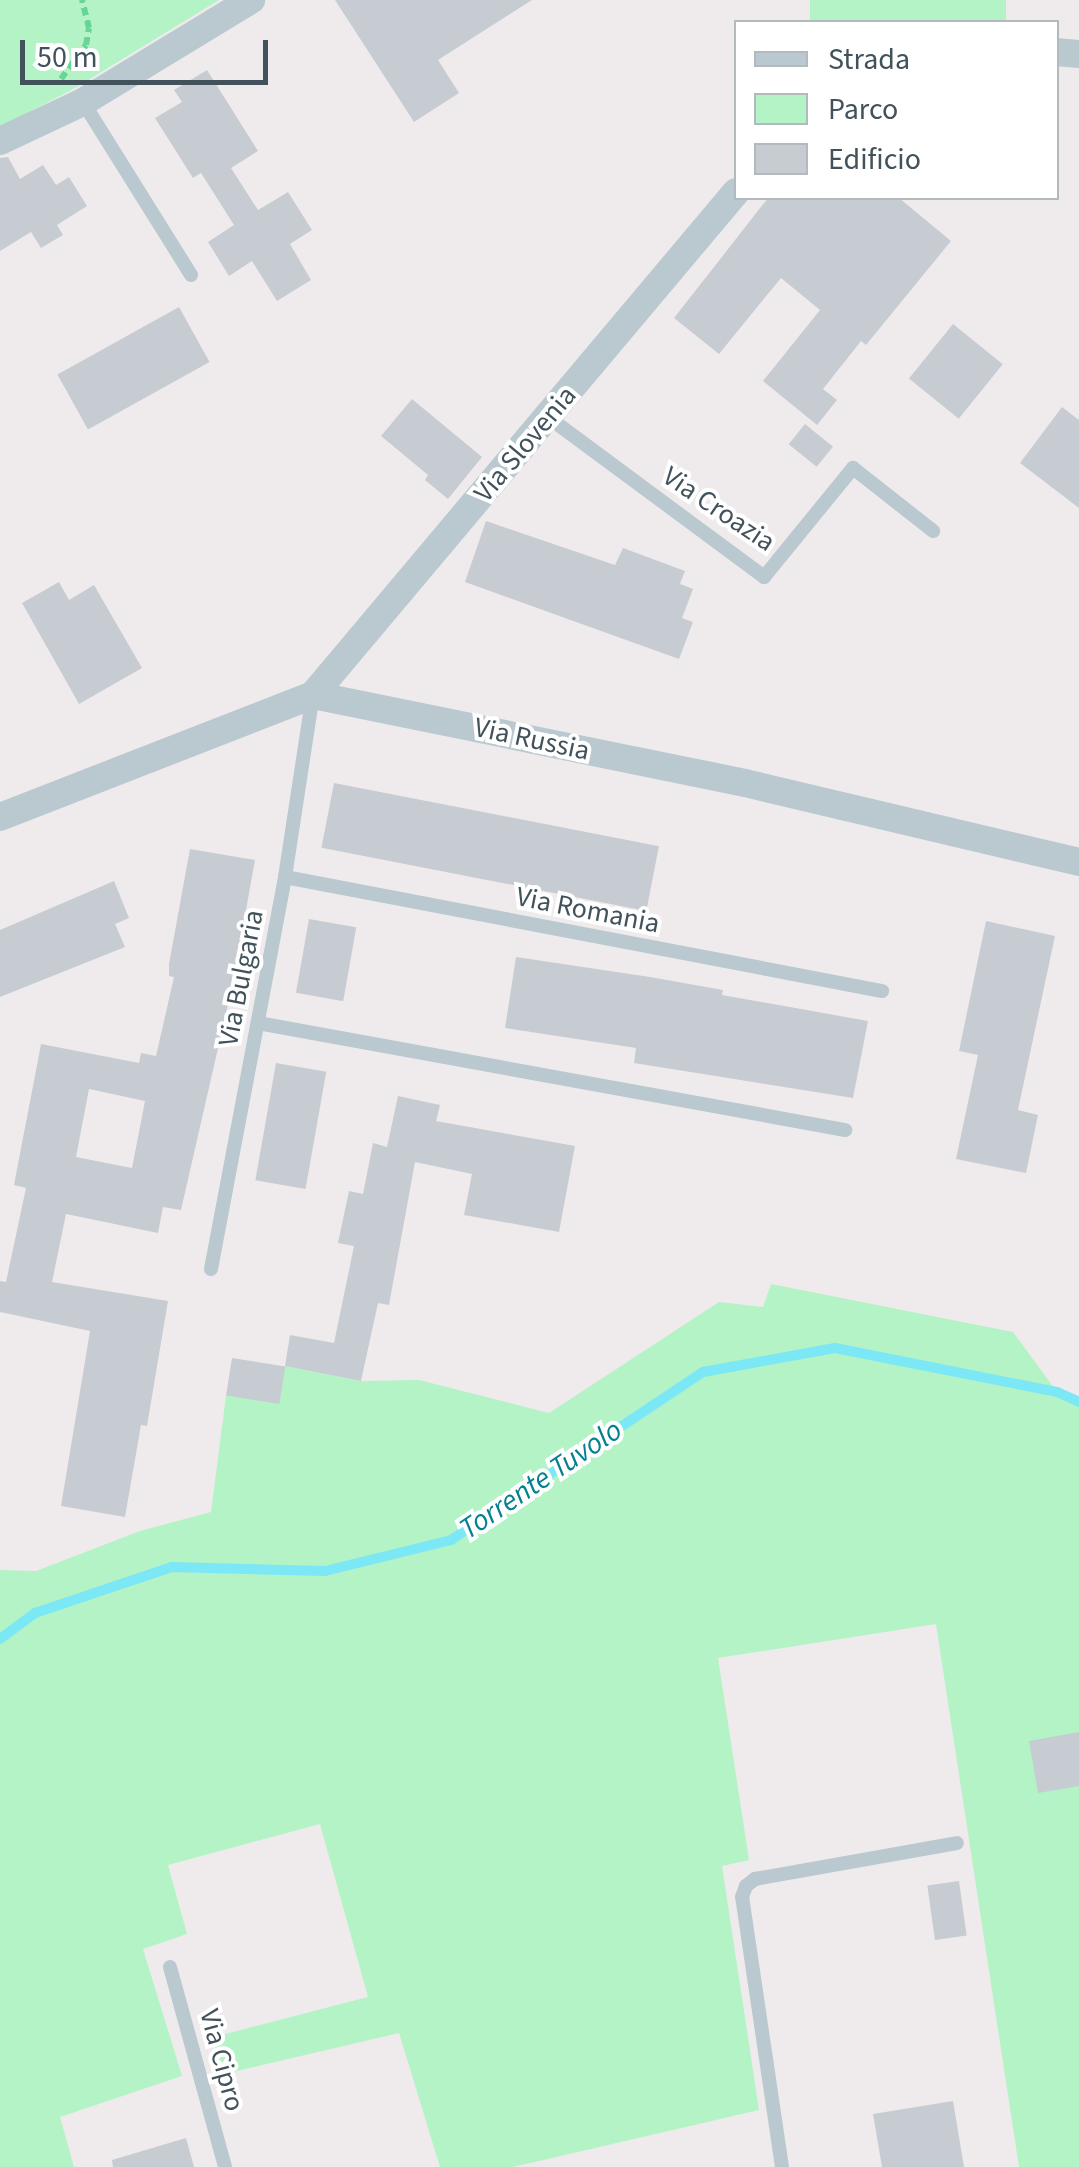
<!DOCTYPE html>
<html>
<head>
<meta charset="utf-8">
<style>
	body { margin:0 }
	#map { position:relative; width:1079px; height:2167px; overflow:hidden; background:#efebec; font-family:"Source Sans 3",sans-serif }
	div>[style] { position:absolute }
	.green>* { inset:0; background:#b3f3c6; transform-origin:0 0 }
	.stream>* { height:10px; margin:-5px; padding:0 5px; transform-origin:5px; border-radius:5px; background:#7ce7f5 }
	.building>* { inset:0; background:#c7ccd2; transform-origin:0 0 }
	.path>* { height:6px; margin-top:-3px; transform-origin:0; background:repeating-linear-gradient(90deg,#68d495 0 8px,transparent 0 13px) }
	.lane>* { height:14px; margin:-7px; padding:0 7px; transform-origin:7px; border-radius:7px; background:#bac9d0 }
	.street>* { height:28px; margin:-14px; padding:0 14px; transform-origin:14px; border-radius:14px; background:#bac9d0 }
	span { translate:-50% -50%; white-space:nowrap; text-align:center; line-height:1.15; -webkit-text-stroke:8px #fff; paint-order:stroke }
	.street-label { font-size:28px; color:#42525b }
	.water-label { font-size:30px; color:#038090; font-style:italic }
	.legend { position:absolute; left:734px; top:20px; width:325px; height:180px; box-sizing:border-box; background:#fff; border:2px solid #b3babd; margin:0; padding:12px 18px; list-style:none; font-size:30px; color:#42525b }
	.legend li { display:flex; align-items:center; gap:20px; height:50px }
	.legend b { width:50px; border:2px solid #b3babd }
	.scale { position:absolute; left:20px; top:40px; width:248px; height:45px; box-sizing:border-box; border:5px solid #42525b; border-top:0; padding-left:12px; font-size:30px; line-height:35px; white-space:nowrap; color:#42525b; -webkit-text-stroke:8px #fff; paint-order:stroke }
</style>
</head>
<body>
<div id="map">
	<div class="green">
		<i style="clip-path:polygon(0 0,219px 0,75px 88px,0 127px)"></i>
		<i style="left:810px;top:0;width:196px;height:23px"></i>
		<i style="clip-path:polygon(771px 1284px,1013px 1332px,1057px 1392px,1079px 1402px,1079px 2167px,1019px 2167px,936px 1624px,718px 1658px,749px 1860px,722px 1866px,759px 2110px,513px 2167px,440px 2167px,399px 2033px,224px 2074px,214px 2037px,368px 1997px,320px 1824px,168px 1865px,187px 1934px,143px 1949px,182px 2076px,60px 2117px,74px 2167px,0 2167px,0 1570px,36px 1571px,140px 1531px,211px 1512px,226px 1396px,285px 1366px,361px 1381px,419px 1380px,549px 1413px,719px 1302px,763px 1307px)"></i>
	</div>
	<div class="stream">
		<i style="left:0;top:1639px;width:44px;rotate:-36.6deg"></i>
		<i style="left:35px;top:1613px;width:145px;rotate:-18.6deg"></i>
		<i style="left:172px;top:1567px;width:153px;rotate:1.5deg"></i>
		<i style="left:325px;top:1571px;width:130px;rotate:-13.8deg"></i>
		<i style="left:451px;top:1540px;width:303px;rotate:-33.7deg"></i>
		<i style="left:703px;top:1372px;width:134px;rotate:-10.3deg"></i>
		<i style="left:835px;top:1348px;width:226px;rotate:11.2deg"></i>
		<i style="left:1057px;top:1392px;width:24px;rotate:24deg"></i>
	</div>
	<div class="building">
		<i style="clip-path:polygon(335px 0,532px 0,438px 60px,459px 93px,414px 122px)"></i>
		<i style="clip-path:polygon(207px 70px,258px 151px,231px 168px,258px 210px,288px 192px,312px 230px,290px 244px,311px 280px,277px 301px,252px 261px,229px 276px,208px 242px,234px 225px,201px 173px,193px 178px,155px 118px,182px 102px,174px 90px)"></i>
		<i style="clip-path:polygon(8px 157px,20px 179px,43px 165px,56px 185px,69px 177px,87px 206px,57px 225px,63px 235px,41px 248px,31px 232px,0 251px,0 158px)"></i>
		<i style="clip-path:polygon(768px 198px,899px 198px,951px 241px,866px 345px,861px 341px,823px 389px,837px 400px,817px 425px,763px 381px,820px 310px,781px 278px,719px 354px,674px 318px)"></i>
		<i style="left:179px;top:307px;width:63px;height:139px;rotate:61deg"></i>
		<i style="left:953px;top:324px;width:64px;height:70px;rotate:39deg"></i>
		<i style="clip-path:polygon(412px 399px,482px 457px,448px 499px,425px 480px,428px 475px,381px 436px)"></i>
		<i style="clip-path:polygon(1062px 407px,1079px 420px,1079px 508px,1020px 463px)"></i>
		<i style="left:805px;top:424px;width:36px;height:26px;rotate:39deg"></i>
		<i style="clip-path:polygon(486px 521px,615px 565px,623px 548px,685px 571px,680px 584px,693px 589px,682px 618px,693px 622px,679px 659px,465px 582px)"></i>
		<i style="clip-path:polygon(59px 582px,69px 600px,94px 585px,142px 668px,79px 704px,22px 603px)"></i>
		<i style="left:334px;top:783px;width:331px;height:66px;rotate:11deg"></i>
		<i style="clip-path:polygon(evenodd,190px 849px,255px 860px,232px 987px,181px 1210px,163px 1207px,158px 1233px,66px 1214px,52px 1282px,168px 1301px,147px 1426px,141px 1425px,125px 1517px,61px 1506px,90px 1331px,0 1312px,0 1281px,6px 1282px,26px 1188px,14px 1185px,41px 1044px,139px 1063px,141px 1053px,156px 1056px,174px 977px,169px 976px,169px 964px,190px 849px,89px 1089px,145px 1101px,132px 1168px,76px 1157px,89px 1089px)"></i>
		<i style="clip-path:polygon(114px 881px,129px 918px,115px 924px,125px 947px,0 997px,0 930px)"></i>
		<i style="left:309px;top:919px;width:48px;height:75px;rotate:10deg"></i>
		<i style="clip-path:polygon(986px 921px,1055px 936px,1018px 1110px,1038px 1115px,1026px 1173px,956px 1159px,978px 1055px,959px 1051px)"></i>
		<i style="clip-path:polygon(516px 957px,650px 977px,723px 990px,722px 995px,868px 1021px,853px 1098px,634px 1063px,636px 1048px,505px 1028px)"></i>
		<i style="left:276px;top:1063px;width:51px;height:119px;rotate:10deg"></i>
		<i style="clip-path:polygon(398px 1096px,440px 1105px,436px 1121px,575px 1146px,559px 1232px,464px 1215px,472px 1174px,415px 1162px,389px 1305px,378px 1303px,361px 1381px,285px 1366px,290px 1335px,334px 1343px,354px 1246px,338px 1243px,349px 1191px,363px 1194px,373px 1143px,387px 1147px)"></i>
		<i style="left:232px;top:1358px;width:54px;height:38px;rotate:9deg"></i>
		<i style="clip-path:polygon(1079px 1732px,1079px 1786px,1038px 1793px,1029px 1741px)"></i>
		<i style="left:959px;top:1881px;width:55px;height:32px;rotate:82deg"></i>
		<i style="clip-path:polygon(953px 2101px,964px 2167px,882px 2167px,873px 2114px)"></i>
		<i style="clip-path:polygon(186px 2138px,194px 2167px,113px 2167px,112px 2160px)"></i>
	</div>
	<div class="path">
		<i style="left:61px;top:79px;width:42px;rotate:-53.7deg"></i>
		<i style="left:86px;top:45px;width:17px;rotate:-80deg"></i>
		<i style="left:89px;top:28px;width:29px;rotate:-104deg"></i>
	</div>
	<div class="lane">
		<i style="left:83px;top:102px;width:204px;rotate:58deg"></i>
		<i style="left:548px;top:417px;width:269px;rotate:36.5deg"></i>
		<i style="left:764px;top:577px;width:141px;rotate:-50.8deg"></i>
		<i style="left:853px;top:468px;width:102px;rotate:38.2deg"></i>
		<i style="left:285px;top:877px;width:608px;rotate:10.81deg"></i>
		<i style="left:258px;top:1023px;width:597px;rotate:10.33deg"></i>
		<i style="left:211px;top:1269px;width:399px;rotate:-79.3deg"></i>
		<i style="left:285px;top:877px;width:184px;rotate:-81.3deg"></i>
		<i style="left:170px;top:1967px;width:207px;rotate:74.6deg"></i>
		<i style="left:782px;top:2167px;width:273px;rotate:-98.4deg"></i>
		<i style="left:742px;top:1897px;width:12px;rotate:-70deg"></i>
		<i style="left:746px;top:1886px;width:11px;rotate:-38deg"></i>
		<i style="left:755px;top:1879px;width:205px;rotate:-10.1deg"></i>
	</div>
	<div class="street">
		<i style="left:1056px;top:52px;width:23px;rotate:5deg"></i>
		<i style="left:0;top:141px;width:92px;rotate:-25.2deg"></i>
		<i style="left:83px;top:102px;width:197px;rotate:-31.3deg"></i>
		<i style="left:313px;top:695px;width:657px;rotate:-49.94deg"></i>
		<i style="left:0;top:817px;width:336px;rotate:-21.3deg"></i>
		<i style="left:313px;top:695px;width:441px;rotate:11.5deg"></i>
		<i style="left:745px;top:783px;width:343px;rotate:13.3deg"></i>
	</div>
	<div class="street-label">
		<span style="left:525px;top:444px;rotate:-50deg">Via Slovenia</span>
		<span style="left:719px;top:509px;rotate:34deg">Via Croazia</span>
		<span style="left:532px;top:739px;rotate:12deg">Via Russia</span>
		<span style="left:588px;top:910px;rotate:11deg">Via Romania</span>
		<span style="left:241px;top:978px;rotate:-79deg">Via Bulgaria</span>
		<span style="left:222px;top:2060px;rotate:75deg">Via Cipro</span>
	</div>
	<div class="water-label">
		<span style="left:541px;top:1480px;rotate:-34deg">Torrente Tuvolo</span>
	</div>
	<ul class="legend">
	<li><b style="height:12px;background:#bac9d0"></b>Strada</li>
	<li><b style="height:28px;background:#b3f3c6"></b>Parco</li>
	<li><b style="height:28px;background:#c7ccd2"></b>Edificio</li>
	</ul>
	<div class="scale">50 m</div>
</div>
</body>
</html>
